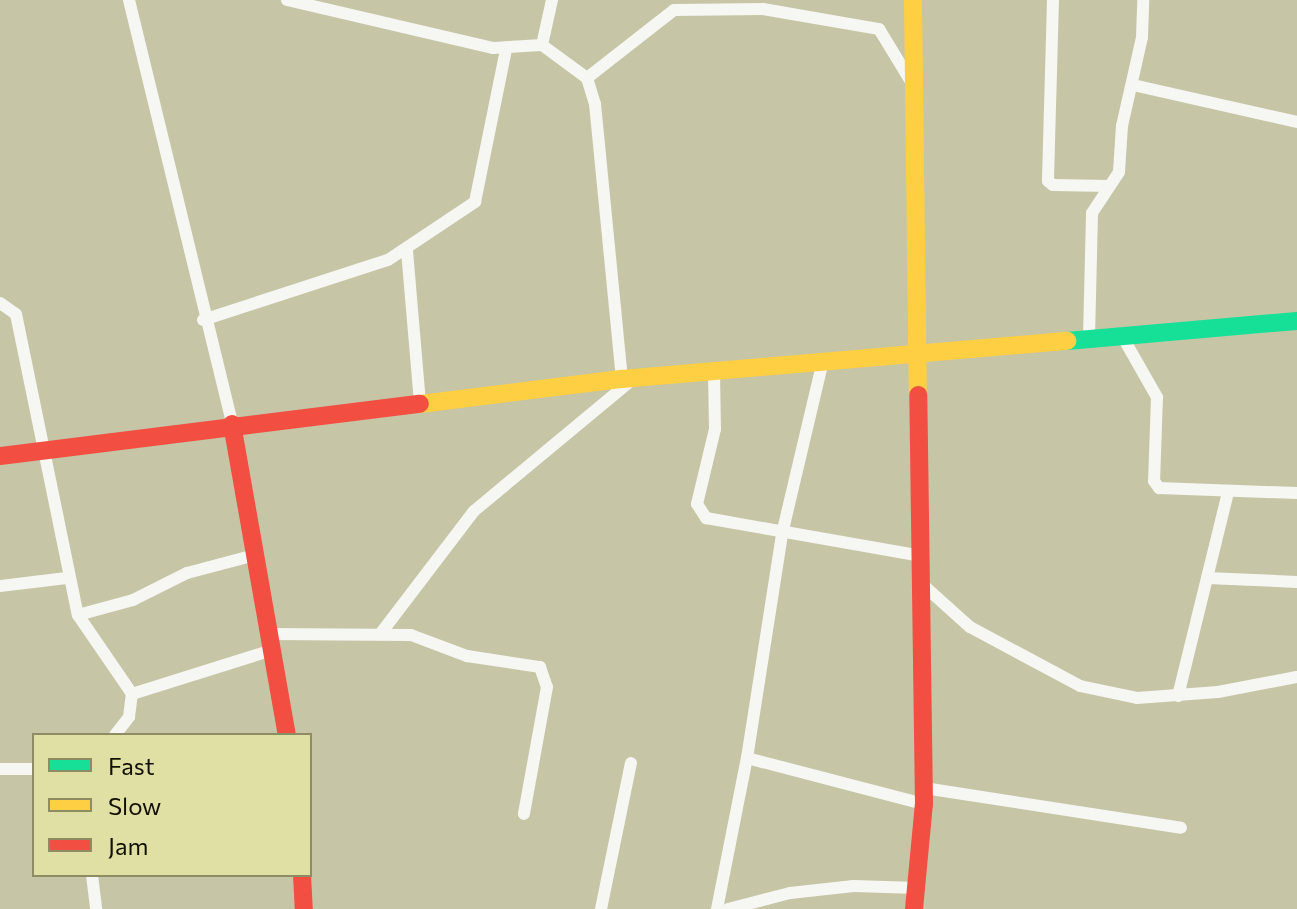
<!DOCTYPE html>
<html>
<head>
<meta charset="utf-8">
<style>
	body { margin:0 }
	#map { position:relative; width:1297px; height:909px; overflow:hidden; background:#c6c5a6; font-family:Commissioner,sans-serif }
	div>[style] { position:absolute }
	.street>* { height:12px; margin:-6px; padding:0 6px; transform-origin:6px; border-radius:6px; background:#f6f6f2 }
	.fast>* { height:18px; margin:-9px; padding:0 9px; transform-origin:9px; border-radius:9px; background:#16e098 }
	.slow>* { height:18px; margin:-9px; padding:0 9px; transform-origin:9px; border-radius:9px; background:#ffcf43 }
	.jam>* { height:18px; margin:-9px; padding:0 9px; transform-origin:9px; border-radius:9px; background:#f24e42 }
	span { translate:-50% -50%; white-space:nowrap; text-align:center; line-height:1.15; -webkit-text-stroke:7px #e1e0a4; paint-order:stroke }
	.legend { position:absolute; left:32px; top:733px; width:280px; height:144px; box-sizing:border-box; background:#e1e0a4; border:2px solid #8d8c62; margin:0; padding:10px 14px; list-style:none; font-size:24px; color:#100f00 }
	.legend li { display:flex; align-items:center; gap:16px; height:40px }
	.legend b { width:40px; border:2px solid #8d8c62 }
</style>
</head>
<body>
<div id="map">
	<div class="street">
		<i style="left:129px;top:0;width:436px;rotate:76.3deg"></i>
		<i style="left:287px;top:0;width:212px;rotate:13.1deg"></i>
		<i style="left:493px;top:48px;width:49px;rotate:-3.5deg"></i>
		<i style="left:552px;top:0;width:46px;rotate:102.5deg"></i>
		<i style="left:542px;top:45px;width:56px;rotate:36.3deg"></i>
		<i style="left:587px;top:78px;width:27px;rotate:73deg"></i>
		<i style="left:595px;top:104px;width:276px;rotate:84.4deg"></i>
		<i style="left:1053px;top:0;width:181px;rotate:91.6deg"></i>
		<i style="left:1048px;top:181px;width:6px;rotate:39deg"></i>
		<i style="left:1053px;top:185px;width:56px;rotate:1deg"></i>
		<i style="left:587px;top:78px;width:110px;rotate:-38deg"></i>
		<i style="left:674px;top:10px;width:89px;rotate:-0.6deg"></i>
		<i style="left:763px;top:9px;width:118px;rotate:9.8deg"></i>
		<i style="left:879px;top:29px;width:63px;rotate:58.6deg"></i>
		<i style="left:1133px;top:85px;width:168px;rotate:12.7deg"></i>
		<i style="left:407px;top:251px;width:152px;rotate:85.1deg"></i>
		<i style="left:0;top:303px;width:19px;rotate:35deg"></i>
		<i style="left:16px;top:314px;width:307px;rotate:78.4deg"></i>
		<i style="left:78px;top:615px;width:57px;rotate:-15.3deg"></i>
		<i style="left:133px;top:600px;width:60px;rotate:-26.6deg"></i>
		<i style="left:187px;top:573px;width:70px;rotate:-14.8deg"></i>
		<i style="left:203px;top:320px;width:194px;rotate:-18deg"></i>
		<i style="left:388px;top:260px;width:105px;rotate:-33.7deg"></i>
		<i style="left:475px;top:202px;width:156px;rotate:-78.5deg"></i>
		<i style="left:1121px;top:334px;width:73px;rotate:60.3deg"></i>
		<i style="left:1157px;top:397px;width:84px;rotate:92deg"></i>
		<i style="left:1154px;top:481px;width:9px;rotate:54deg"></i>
		<i style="left:1159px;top:488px;width:138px;rotate:2.1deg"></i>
		<i style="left:1089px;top:337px;width:124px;rotate:-88.6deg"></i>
		<i style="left:1092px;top:213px;width:49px;rotate:-56.6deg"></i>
		<i style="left:1119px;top:172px;width:46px;rotate:-86.3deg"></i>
		<i style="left:1122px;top:126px;width:91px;rotate:-77.3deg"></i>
		<i style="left:1142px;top:37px;width:37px;rotate:-88deg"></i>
		<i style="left:714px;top:372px;width:57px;rotate:89deg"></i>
		<i style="left:715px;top:429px;width:77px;rotate:103.5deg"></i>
		<i style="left:697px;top:504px;width:17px;rotate:57deg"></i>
		<i style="left:706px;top:518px;width:219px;rotate:10deg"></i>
		<i style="left:1207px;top:578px;width:90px;rotate:2.5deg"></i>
		<i style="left:922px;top:584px;width:64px;rotate:41.9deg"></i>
		<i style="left:970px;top:627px;width:125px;rotate:28.2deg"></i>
		<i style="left:1080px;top:686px;width:58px;rotate:11.9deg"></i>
		<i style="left:1137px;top:698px;width:81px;rotate:-4.2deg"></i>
		<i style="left:1218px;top:692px;width:80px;rotate:-10.8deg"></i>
		<i style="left:0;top:586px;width:67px;rotate:-6.8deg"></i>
		<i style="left:78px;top:615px;width:96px;rotate:55.6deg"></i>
		<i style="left:381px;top:633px;width:153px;rotate:-52.7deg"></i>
		<i style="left:474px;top:511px;width:208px;rotate:-39.7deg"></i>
		<i style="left:268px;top:634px;width:143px;rotate:0.4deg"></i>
		<i style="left:411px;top:635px;width:60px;rotate:20.6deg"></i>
		<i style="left:467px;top:656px;width:74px;rotate:8.6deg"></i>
		<i style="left:540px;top:667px;width:21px;rotate:71deg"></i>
		<i style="left:547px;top:687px;width:129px;rotate:100.3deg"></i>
		<i style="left:1178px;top:696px;width:210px;rotate:-76.2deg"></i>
		<i style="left:115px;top:735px;width:23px;rotate:-52deg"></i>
		<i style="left:129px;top:717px;width:23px;rotate:-83deg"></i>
		<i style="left:132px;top:694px;width:147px;rotate:-17.4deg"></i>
		<i style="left:747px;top:758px;width:183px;rotate:14.6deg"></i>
		<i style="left:0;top:769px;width:34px"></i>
		<i style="left:924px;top:788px;width:260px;rotate:8.8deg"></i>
		<i style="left:92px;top:875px;width:34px;rotate:83deg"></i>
		<i style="left:601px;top:909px;width:149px;rotate:-78.4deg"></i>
		<i style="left:717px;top:909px;width:154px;rotate:-78.8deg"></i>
		<i style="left:747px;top:758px;width:227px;rotate:-81.1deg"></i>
		<i style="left:782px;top:534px;width:179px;rotate:-76.7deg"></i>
		<i style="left:728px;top:909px;width:64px;rotate:-14.5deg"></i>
		<i style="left:790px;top:893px;width:64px;rotate:-6.2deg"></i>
		<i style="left:854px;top:886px;width:63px;rotate:1.8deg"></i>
	</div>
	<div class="fast">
		<i style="left:1067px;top:341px;width:231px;rotate:-5deg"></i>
	</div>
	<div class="slow">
		<i style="left:913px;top:0;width:395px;rotate:89.3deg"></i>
		<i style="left:420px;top:404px;width:204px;rotate:-7.1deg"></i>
		<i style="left:622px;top:379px;width:447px;rotate:-4.9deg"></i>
	</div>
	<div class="jam">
		<i style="left:232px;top:424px;width:316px;rotate:80deg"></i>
		<i style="left:0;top:456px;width:423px;rotate:-7.1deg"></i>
		<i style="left:302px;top:875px;width:34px;rotate:87deg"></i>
		<i style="left:914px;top:909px;width:105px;rotate:-84.6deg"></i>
		<i style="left:924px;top:804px;width:409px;rotate:-90.8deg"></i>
	</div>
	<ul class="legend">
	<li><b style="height:10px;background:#16e098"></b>Fast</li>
	<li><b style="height:10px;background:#ffcf43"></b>Slow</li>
	<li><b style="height:10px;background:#f24e42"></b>Jam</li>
	</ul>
</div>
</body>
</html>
